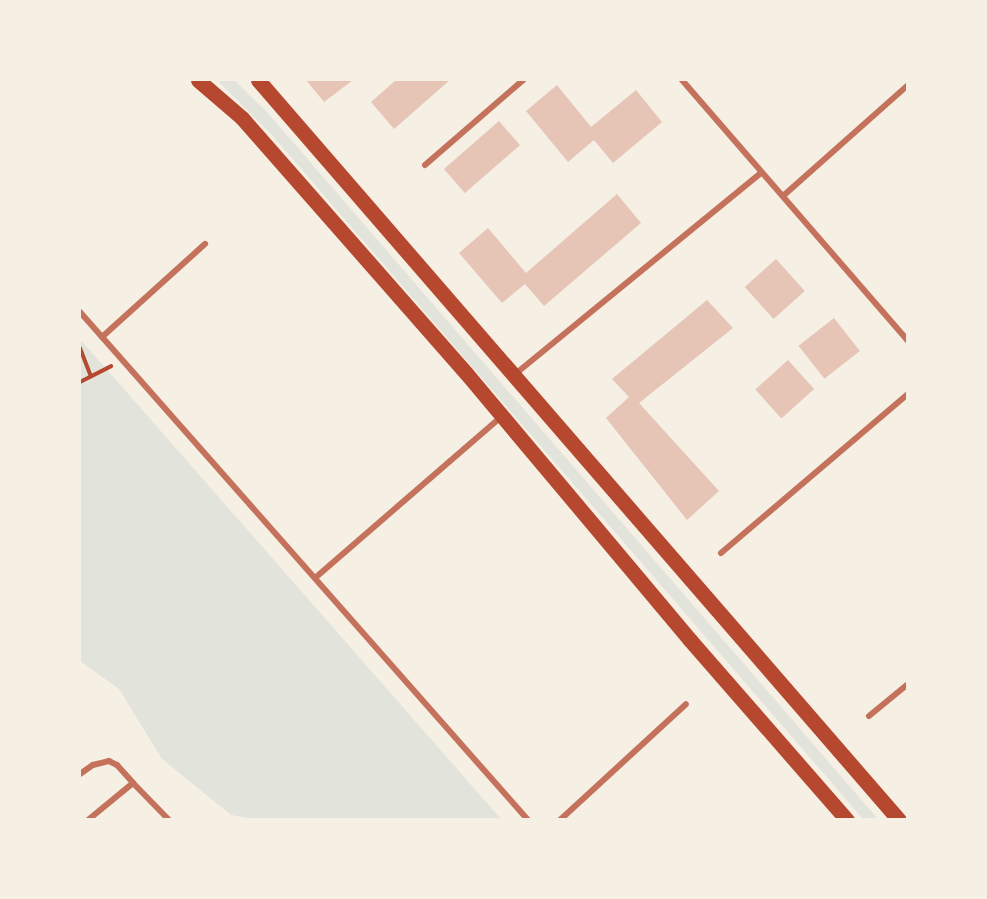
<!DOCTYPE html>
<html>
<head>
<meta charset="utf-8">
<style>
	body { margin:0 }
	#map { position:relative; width:987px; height:899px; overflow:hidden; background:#f6efe4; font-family:Literata,serif }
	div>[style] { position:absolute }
	.green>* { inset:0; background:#e2e4dc }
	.building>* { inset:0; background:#e6c5b7; transform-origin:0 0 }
	.path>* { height:4px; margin:-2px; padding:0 2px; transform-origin:2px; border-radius:2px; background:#b5482f }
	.minor>* { height:6px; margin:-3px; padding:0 3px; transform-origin:3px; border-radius:3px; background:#c5725c }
	.primary>* { height:15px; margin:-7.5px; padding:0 7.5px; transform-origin:7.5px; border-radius:7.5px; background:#b5482f }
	span { translate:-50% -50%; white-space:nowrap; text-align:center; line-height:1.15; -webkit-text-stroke:6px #f6efe4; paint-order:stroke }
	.frame { position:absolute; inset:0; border:81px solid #f6efe4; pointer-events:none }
</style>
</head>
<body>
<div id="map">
	<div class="green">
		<i style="clip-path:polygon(217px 80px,234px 80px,267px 112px,878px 819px,863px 819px,271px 134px)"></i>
		<i style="clip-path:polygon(80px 339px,88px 348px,501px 819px,254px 819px,231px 815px,162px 759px,119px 689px,80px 661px)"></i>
	</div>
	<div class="building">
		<i style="clip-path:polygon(306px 80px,353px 80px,324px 102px)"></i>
		<i style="clip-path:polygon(396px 80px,450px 80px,394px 129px,371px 102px)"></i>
		<i style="clip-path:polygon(557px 85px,591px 127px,636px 90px,662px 122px,613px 163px,594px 140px,568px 162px,526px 111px)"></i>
		<i style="left:499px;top:121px;width:32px;height:73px;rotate:49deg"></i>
		<i style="clip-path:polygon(617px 194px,641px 223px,544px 306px,525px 284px,502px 303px,459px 253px,488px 228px,526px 273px)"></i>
		<i style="left:776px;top:259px;width:43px;height:42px;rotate:48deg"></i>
		<i style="clip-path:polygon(707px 300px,733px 328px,639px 403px,719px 491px,687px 520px,606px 418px,629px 397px,612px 379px)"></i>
		<i style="left:834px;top:318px;width:42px;height:45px;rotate:52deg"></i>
		<i style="left:788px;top:360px;width:39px;height:44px;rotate:48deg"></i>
	</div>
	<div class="path">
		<i style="left:80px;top:348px;width:30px;rotate:69deg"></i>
		<i style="left:80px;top:382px;width:35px;rotate:-27deg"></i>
	</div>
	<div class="minor">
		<i style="left:682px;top:80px;width:345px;rotate:49.1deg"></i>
		<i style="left:425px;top:165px;width:130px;rotate:-40.9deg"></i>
		<i style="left:783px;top:196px;width:167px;rotate:-41.6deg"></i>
		<i style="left:80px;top:312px;width:677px;rotate:48.59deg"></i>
		<i style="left:102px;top:337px;width:139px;rotate:-42.1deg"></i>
		<i style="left:514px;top:375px;width:320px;rotate:-39.3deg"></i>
		<i style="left:721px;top:553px;width:245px;rotate:-40.4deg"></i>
		<i style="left:315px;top:578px;width:246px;rotate:-40.9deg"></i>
		<i style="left:869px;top:716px;width:50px;rotate:-39.4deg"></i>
		<i style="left:80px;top:774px;width:16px;rotate:-35deg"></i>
		<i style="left:93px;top:765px;width:16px;rotate:-14deg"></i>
		<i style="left:109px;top:761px;width:9px;rotate:27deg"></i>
		<i style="left:117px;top:765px;width:24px;rotate:48deg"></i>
		<i style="left:88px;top:820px;width:58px;rotate:-39.4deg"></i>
		<i style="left:133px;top:783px;width:52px;rotate:45.8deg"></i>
		<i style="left:560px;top:820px;width:171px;rotate:-42.6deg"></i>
	</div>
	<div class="primary">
		<i style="left:198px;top:80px;width:58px;rotate:40.8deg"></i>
		<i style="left:242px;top:118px;width:339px;rotate:48.7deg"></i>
		<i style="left:466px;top:373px;width:349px;rotate:50deg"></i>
		<i style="left:690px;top:640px;width:239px;rotate:48.9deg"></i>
		<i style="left:258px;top:80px;width:979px;rotate:49.1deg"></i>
	</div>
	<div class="frame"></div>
</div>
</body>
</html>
